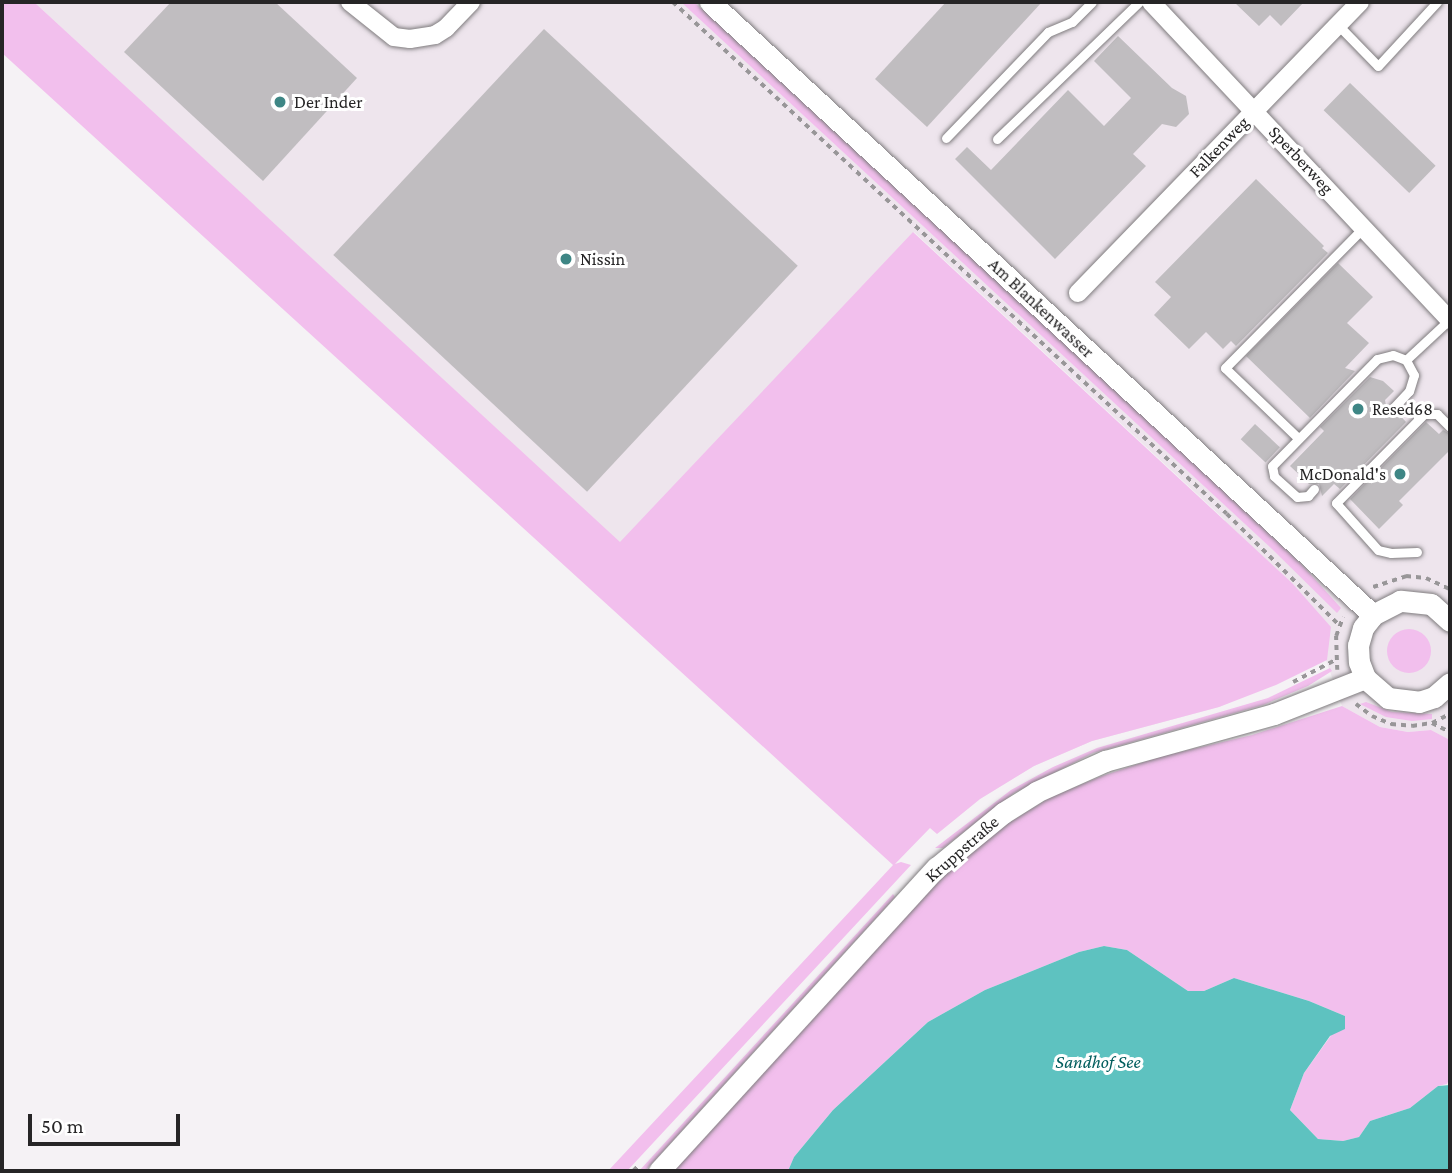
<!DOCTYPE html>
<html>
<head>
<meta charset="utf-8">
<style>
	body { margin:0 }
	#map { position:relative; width:1452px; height:1173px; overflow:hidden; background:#f5f2f5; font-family:"Crimson Pro",serif }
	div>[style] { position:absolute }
	.built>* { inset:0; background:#eee5ed }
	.green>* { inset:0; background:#f2bfed }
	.round { border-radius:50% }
	.water>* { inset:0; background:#5ec2c0 }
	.building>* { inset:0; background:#c0bdc0; transform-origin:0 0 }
	.path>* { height:3.5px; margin-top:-1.75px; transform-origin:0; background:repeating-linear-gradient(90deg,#989698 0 5px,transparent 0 10px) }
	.roads { filter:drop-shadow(0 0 2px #7f7c7e) drop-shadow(0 0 2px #7f7c7e) }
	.service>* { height:9px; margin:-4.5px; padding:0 4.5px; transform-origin:4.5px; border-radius:4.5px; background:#fff }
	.minor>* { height:18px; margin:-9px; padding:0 9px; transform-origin:9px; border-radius:9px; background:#fff }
	.tertiary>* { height:21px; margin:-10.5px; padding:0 10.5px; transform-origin:10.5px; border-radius:10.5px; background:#fff }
	.dots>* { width:19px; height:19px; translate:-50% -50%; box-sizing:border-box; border:4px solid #fff; border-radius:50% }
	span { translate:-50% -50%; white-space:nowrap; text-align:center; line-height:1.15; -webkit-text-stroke:6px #fff; paint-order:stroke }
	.poi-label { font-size:18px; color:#262526 }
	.left { translate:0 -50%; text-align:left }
	.right { translate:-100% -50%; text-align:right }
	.street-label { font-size:18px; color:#262526 }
	.water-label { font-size:19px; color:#005d5d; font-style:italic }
	.frame { position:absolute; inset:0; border:4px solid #262526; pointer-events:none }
	.scale { position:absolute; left:28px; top:1114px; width:152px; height:32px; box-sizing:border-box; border:4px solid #262526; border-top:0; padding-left:9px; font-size:21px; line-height:24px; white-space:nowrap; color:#262526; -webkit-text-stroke:5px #fff; paint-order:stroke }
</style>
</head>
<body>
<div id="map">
	<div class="built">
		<i style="clip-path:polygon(34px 2px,1450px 2px,1450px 740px,1431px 730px,1408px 732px,1380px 727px,1342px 706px,1326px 660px,1219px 707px,1092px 741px,1034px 766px,980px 799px,937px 834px,1225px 520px,914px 232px,620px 543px)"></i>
	</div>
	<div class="green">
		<i style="clip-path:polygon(2px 2px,34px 2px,620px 542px,913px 232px,1292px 583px,1331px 627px,1327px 660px,1276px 685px,1219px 707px,1092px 741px,1034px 766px,980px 799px,937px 834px,930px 828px,895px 864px,901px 862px,911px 865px,627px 1171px,608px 1171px,893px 865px,2px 53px)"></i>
		<i style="clip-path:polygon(681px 2px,694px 2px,1212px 480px,1302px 565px,1341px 608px,1337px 613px,1272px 549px)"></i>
		<i class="round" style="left:1387px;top:629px;width:44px;height:44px"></i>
		<i style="clip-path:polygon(1330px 668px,1332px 671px,1308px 686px,1263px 705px,1093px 753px,1014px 793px,943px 848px,935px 848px,1011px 790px,1053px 767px,1097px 748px,1268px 698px)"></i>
		<i style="clip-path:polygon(1366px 702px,1392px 712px,1432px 714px,1432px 719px,1412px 721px,1386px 717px,1360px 704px)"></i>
		<i style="clip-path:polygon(1342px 706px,1380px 727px,1408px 732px,1431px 730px,1450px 740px,1450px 1077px,1447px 1084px,1438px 1086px,1410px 1108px,1370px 1121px,1359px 1137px,1343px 1141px,1318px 1139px,1290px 1110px,1304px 1073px,1345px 1016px,1309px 1001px,1234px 978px,1204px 991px,1188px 991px,1127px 950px,1104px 946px,1079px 952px,985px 990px,928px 1022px,833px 1110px,794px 1157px,788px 1171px,673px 1171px,908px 913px,946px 874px,999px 829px,1051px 797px,1102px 776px,1159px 757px,1252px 735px)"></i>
		<i style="clip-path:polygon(893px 894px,895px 897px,645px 1171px,639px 1171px)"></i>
	</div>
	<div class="water">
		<i style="clip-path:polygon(1104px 946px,1127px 950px,1188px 991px,1204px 991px,1234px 978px,1309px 1001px,1345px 1016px,1345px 1029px,1330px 1036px,1304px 1073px,1290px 1110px,1318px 1139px,1343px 1141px,1359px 1137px,1370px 1121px,1410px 1108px,1438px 1086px,1450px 1085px,1450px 1171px,788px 1171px,794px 1157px,833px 1110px,928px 1022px,985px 990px,1079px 952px)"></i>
	</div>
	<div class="building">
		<i style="clip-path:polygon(171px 2px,275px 2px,357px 78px,263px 181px,124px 52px)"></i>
		<i style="clip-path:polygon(946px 2px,1042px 2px,927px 127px,875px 79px)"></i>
		<i style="clip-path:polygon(1234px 2px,1304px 2px,1281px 26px,1270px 15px,1259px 26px)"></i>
		<i style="left:544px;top:29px;width:347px;height:309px;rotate:43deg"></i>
		<i style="clip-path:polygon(1118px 36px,1172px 88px,1186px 96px,1189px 114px,1176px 127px,1162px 124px,1133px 154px,1146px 166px,1055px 259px,955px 159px,967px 147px,991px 170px,1068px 90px,1104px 126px,1131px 98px,1094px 61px)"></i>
		<i style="left:1350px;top:83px;width:119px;height:38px;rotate:44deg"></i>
		<i style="clip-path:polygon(1256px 179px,1324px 246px,1322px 248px,1328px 253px,1236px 346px,1231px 341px,1223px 349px,1206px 332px,1189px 349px,1154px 315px,1171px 297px,1155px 282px)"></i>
		<i style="clip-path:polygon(1338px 263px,1373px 297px,1347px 323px,1369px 343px,1345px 368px,1355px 371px,1310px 418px,1246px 356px)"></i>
		<i style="clip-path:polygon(1370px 377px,1383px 381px,1394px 391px,1385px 400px,1387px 411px,1392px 415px,1398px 413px,1406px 422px,1340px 489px,1334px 484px,1322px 496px,1319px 484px,1309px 484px,1290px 466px,1324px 431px,1320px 427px)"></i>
		<i style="clip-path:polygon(1426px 422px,1439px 434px,1443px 430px,1450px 434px,1450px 450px,1399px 501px,1403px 505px,1379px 529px,1350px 499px)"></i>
		<i style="left:1255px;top:424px;width:34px;height:21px;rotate:43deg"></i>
	</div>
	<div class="path">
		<i style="left:673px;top:2px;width:754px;rotate:42.74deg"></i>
		<i style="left:1227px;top:514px;width:156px;rotate:44.7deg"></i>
		<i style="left:1373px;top:587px;width:35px;rotate:-18deg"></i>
		<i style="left:1406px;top:576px;width:20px;rotate:6deg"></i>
		<i style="left:1426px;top:578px;width:26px;rotate:25deg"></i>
		<i style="left:1337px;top:670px;width:34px;rotate:-92deg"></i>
		<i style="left:1336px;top:636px;width:20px;rotate:-70deg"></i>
		<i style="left:1293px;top:682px;width:47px;rotate:-27.6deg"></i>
		<i style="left:1356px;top:704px;width:20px;rotate:37deg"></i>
		<i style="left:1372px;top:716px;width:21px;rotate:23deg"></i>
		<i style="left:1391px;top:724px;width:21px;rotate:5deg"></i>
		<i style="left:1412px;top:726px;width:20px;rotate:-9deg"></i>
		<i style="left:1432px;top:723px;width:20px;rotate:-27deg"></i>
		<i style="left:1432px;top:723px;width:20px;rotate:27deg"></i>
		<i style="left:633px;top:1171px;width:8px;rotate:-45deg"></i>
	</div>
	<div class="roads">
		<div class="service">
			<i style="left:1338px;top:25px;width:57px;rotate:45.7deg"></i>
			<i style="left:1378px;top:66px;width:87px;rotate:-47.3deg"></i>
			<i style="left:946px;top:138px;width:147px;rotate:-46.1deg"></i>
			<i style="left:1048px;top:32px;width:26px;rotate:-23deg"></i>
			<i style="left:1072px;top:22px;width:28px;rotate:-45deg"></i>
			<i style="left:997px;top:139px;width:197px;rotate:-44deg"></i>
			<i style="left:1406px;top:360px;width:60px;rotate:-43deg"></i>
			<i style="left:1298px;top:438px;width:101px;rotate:-136.2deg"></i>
			<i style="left:1225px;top:368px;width:198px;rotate:-45.4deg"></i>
			<i style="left:1314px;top:489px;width:9px;rotate:131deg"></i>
			<i style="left:1308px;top:496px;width:11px;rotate:175deg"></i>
			<i style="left:1297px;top:497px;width:31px;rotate:-138deg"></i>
			<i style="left:1274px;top:476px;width:10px;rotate:-101deg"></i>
			<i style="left:1272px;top:466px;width:150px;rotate:-45.5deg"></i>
			<i style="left:1377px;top:359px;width:16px;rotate:-14deg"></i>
			<i style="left:1393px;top:355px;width:14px;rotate:21deg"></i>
			<i style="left:1406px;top:360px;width:17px;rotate:62deg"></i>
			<i style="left:1414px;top:375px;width:17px;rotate:107deg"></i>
			<i style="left:1409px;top:391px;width:23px;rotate:133deg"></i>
			<i style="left:1417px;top:552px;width:26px;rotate:178deg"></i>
			<i style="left:1391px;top:553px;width:13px;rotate:-167deg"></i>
			<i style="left:1378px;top:550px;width:63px;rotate:-131.8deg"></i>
			<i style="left:1336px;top:503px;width:125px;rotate:-45.3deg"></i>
			<i style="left:1424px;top:414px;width:13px"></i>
			<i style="left:1437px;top:414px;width:18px;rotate:45deg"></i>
		</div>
		<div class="minor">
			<i style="left:350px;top:2px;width:56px;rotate:38.5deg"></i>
			<i style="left:394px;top:37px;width:16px;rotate:7deg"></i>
			<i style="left:410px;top:39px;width:25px;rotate:-9deg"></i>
			<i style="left:435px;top:35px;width:13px;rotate:-32deg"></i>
			<i style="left:446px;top:28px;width:36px;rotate:-46deg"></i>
			<i style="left:1151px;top:2px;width:436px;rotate:46.8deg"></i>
			<i style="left:1078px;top:293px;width:405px;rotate:-45.9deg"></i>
		</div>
		<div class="tertiary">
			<i style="left:710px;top:2px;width:903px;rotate:42.76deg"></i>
			<i style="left:1450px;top:621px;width:25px;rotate:-138deg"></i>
			<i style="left:1431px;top:604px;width:31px;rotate:-174deg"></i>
			<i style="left:1400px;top:601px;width:30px;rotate:153deg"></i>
			<i style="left:1373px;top:615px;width:16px;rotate:128deg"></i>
			<i style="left:1363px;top:628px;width:18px;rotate:106deg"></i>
			<i style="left:1358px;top:645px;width:17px;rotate:87deg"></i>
			<i style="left:1359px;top:662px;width:17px;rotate:69deg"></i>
			<i style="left:1365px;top:678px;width:30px;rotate:41deg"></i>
			<i style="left:1388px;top:698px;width:31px;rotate:7deg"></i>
			<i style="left:1419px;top:702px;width:16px;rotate:-18deg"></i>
			<i style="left:1434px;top:697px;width:21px;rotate:-41deg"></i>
			<i style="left:659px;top:1171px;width:411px;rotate:-47.6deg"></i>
			<i style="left:936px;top:868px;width:87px;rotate:-39.4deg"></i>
			<i style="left:1003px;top:813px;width:39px;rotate:-32deg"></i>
			<i style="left:1036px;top:792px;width:76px;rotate:-24.2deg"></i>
			<i style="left:1105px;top:761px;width:175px;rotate:-15.5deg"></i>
			<i style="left:1274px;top:714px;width:98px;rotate:-21.6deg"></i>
		</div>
	</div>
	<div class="dots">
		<i style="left:280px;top:102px;background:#3e8685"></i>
		<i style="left:566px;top:259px;background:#3e8685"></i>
		<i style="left:1358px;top:409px;background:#3e8685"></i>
		<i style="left:1400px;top:474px;background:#3e8685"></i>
	</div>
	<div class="poi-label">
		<span class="left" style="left:294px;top:102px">Der Inder</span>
		<span class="left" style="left:580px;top:259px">Nissin</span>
		<span class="left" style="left:1372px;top:409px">Resed68</span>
		<span class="right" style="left:1386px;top:474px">McDonald's</span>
	</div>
	<div class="street-label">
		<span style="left:1219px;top:147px;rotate:-46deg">Falkenweg</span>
		<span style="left:1301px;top:160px;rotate:47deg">Sperberweg</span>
		<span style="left:1041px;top:308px;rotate:43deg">Am Blankenwasser</span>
		<span style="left:962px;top:849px;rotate:-41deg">Kruppstraße</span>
	</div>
	<div class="water-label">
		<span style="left:1098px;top:1062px">Sandhof See</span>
	</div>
	<div class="frame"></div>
	<div class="scale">50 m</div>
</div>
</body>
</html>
